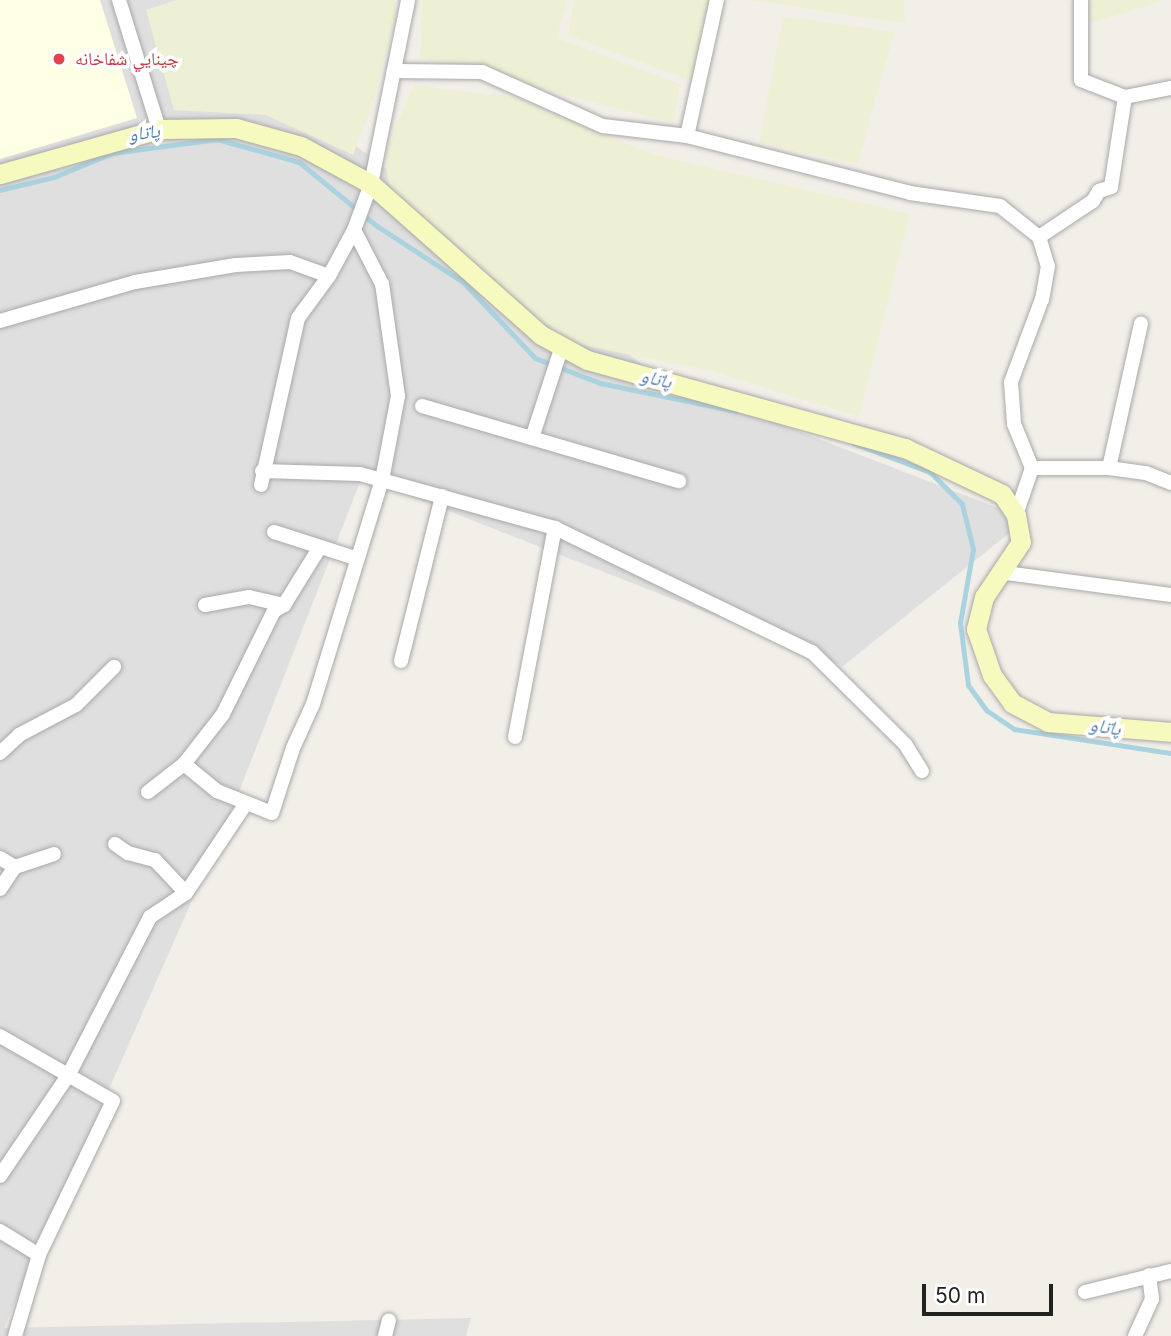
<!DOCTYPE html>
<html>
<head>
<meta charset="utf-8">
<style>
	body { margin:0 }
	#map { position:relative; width:1171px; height:1336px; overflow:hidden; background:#f2efe9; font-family:Inter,"Noto Naskh Arabic",sans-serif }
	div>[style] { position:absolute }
	.residential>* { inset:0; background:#e0dfdf }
	.education>* { inset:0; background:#ffffe5 }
	.farmland>* { inset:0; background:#eef0d5 }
	.stream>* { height:5px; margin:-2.5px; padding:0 2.5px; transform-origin:2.5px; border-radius:2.5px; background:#aad3df }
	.roads { filter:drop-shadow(0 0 2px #a9a9a9) drop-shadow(0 0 2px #a9a9a9) }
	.street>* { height:14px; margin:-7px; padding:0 7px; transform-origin:7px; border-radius:7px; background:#fff }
	.secondary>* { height:19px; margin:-9.5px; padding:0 9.5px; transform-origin:9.5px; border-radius:9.5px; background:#f7fabf }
	.dots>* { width:19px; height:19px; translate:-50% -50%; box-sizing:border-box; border:4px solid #fff; border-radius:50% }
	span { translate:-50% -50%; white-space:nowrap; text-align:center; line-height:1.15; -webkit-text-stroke:7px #fff; paint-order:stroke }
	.health-label { font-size:18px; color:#be3a42 }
	.left { translate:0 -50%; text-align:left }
	.water-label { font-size:19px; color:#4a7aab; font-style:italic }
	.scale { position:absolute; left:922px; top:1284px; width:131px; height:32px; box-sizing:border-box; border:4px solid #222; border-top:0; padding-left:9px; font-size:21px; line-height:24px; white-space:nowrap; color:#222; -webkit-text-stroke:5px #fff; paint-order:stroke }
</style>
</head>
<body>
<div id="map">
	<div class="residential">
		<i style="clip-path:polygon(0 0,259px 0,246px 62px,660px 378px,1027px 519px,843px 666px,362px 477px,233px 807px,4px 1328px,471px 1318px,466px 1336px,0 1336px)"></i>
	</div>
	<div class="education">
		<i style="clip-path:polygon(0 0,100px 0,137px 118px,0 159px)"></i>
	</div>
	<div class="farmland">
		<i style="clip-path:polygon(177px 0,395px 0,395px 20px,372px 106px,353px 155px,266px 115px,174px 110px,146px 10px)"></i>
		<i style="clip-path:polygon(422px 0,567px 0,557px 38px,680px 84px,673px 123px,420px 58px)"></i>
		<i style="clip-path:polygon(574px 0,710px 0,695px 82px,568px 35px)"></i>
		<i style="clip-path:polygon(750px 0,904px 0,905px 24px)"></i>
		<i style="clip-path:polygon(1091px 0,1165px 0,1089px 24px)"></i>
		<i style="clip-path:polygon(783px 16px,894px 32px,858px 164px,759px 142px)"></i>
		<i style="clip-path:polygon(414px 85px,517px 98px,652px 154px,910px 214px,859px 417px,715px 372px,567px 342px,390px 202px,385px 151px)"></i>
	</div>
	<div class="stream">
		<i style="left:0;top:190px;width:56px;rotate:-13.5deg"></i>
		<i style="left:54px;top:177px;width:63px;rotate:-22.5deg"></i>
		<i style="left:112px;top:153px;width:106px;rotate:-7.6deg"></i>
		<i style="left:217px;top:139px;width:85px;rotate:15.7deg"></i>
		<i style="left:299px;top:162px;width:101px;rotate:39.4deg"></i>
		<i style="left:377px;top:226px;width:103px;rotate:33.1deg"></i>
		<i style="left:463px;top:282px;width:105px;rotate:46.5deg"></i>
		<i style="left:535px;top:358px;width:70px;rotate:21deg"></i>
		<i style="left:600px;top:383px;width:139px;rotate:11.6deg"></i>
		<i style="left:853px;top:443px;width:82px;rotate:20.6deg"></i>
		<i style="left:930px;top:472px;width:45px;rotate:45deg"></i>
		<i style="left:962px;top:504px;width:46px;rotate:76.3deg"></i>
		<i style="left:973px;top:549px;width:75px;rotate:100deg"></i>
		<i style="left:960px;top:623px;width:63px;rotate:82.6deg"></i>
		<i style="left:968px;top:685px;width:31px;rotate:54deg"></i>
		<i style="left:986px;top:710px;width:34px;rotate:34deg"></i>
		<i style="left:1014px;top:729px;width:159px;rotate:8.7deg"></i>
	</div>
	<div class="roads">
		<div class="street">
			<i style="left:119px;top:0;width:135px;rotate:72.8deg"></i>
			<i style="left:1081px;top:0;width:80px;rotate:90deg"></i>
			<i style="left:1081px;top:80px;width:47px;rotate:21.1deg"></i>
			<i style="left:397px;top:71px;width:85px;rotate:0.7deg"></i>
			<i style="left:482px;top:72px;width:133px;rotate:24.1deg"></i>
			<i style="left:603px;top:126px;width:85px;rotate:6.8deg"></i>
			<i style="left:687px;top:136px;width:230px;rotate:14.3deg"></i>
			<i style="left:910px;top:193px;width:91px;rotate:8.2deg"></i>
			<i style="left:1000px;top:206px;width:50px;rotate:38.5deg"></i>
			<i style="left:1039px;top:237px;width:30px;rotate:73deg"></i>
			<i style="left:1048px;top:266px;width:34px;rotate:100deg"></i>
			<i style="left:1042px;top:299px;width:89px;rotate:110.5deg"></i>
			<i style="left:1011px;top:382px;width:42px;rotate:85.9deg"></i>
			<i style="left:1014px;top:424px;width:48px;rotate:67.8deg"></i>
			<i style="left:1032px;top:468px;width:50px;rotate:108.8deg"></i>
			<i style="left:687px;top:136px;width:139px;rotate:-77.6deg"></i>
			<i style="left:1039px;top:237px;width:65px;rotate:-33.7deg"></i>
			<i style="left:1093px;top:201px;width:12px;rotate:-59deg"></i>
			<i style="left:1099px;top:191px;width:13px;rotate:-18deg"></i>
			<i style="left:1111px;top:187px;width:91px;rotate:-81.2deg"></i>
			<i style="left:1125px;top:97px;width:47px;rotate:-11.1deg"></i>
			<i style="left:0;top:321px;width:141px;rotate:-16.1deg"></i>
			<i style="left:135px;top:282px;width:102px;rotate:-9.6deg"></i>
			<i style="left:236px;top:265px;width:54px;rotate:-3.2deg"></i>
			<i style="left:290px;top:262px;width:41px;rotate:19.7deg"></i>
			<i style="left:422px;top:406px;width:268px;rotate:16.3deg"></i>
			<i style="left:532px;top:438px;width:97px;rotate:-71.9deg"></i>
			<i style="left:1032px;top:468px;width:77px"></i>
			<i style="left:1109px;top:468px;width:37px;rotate:8deg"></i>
			<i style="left:1146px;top:473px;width:27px;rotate:22deg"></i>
			<i style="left:1109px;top:468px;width:148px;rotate:-77.5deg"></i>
			<i style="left:262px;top:471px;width:98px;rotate:1.8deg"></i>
			<i style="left:360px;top:474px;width:202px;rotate:15.5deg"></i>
			<i style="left:555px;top:528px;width:285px;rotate:25.8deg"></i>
			<i style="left:812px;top:652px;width:131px;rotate:44.7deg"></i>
			<i style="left:905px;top:744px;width:32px;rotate:58deg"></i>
			<i style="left:261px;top:485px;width:171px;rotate:-77.5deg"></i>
			<i style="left:298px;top:318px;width:52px;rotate:-53.6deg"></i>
			<i style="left:329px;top:276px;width:52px;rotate:-61.5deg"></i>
			<i style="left:354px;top:230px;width:49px;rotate:-69.7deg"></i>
			<i style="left:371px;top:184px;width:188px;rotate:-78.6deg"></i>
			<i style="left:274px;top:532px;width:88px;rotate:17.8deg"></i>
			<i style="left:999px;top:572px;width:174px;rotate:7.6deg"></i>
			<i style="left:205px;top:605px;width:45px;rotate:-10.3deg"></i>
			<i style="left:249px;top:597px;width:36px;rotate:13deg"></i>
			<i style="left:401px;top:661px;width:170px;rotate:-76deg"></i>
			<i style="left:515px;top:737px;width:213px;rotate:-79.2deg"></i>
			<i style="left:0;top:753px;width:26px;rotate:-43deg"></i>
			<i style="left:19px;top:735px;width:64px;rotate:-27.8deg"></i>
			<i style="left:76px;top:705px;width:54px;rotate:-45deg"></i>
			<i style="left:184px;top:764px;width:43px;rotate:39.3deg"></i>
			<i style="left:217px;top:791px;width:59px;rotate:21.8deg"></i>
			<i style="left:272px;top:813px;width:68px;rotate:-72.1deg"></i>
			<i style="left:293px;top:748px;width:48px;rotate:-65.6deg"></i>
			<i style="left:313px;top:704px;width:234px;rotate:-72.9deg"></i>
			<i style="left:382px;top:480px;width:86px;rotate:-79.2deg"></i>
			<i style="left:398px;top:396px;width:113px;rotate:-98.1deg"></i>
			<i style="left:382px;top:284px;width:61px;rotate:-117.4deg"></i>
			<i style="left:148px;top:792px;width:46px;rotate:-37.9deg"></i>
			<i style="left:184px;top:764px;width:63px;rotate:-52deg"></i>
			<i style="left:223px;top:714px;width:115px;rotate:-63.7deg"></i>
			<i style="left:274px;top:611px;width:12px;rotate:-31deg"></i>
			<i style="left:284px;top:605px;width:68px;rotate:-58.2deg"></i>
			<i style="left:115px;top:844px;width:16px;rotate:35deg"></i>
			<i style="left:128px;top:853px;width:28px;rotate:15deg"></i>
			<i style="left:155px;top:860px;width:45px;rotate:46.8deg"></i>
			<i style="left:0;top:858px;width:17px;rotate:31deg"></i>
			<i style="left:0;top:889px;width:27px;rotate:-56deg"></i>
			<i style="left:15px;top:867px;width:41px;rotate:-18.4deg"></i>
			<i style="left:0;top:1036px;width:130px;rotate:29.9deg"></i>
			<i style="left:113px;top:1101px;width:171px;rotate:115.7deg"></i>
			<i style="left:39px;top:1255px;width:84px;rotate:106.5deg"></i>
			<i style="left:0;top:1176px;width:123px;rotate:-55.9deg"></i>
			<i style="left:69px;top:1074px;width:177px;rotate:-62.7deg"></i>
			<i style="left:150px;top:917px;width:43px;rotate:-33.7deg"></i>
			<i style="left:186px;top:893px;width:106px;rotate:-56.2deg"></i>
			<i style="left:0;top:1231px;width:46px;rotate:31.6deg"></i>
			<i style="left:1085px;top:1292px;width:89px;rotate:-13.7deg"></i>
			<i style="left:385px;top:1336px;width:16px;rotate:-76deg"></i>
			<i style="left:1135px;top:1336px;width:41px;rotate:-65.3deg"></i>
			<i style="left:1152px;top:1299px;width:24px;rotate:-97deg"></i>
		</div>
		<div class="secondary">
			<i style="left:0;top:174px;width:165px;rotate:-15.8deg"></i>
			<i style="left:159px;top:129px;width:77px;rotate:-0.7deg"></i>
			<i style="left:236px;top:128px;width:67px;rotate:15.5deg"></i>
			<i style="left:301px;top:146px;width:80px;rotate:28.5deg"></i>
			<i style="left:371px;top:184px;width:227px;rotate:41.6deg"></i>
			<i style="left:541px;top:335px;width:52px;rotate:28.5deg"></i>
			<i style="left:587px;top:360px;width:330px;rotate:15.5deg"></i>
			<i style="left:905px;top:448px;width:107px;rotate:25.4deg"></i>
			<i style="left:1002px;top:494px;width:25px;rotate:56deg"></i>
			<i style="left:1016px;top:515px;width:27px;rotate:80deg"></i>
			<i style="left:1021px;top:542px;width:66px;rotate:123.9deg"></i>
			<i style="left:984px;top:597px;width:33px;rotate:104deg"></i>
			<i style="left:976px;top:629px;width:49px;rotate:70.8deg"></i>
			<i style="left:992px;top:675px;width:34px;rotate:54deg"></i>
			<i style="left:1012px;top:703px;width:41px;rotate:27.8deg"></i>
			<i style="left:1048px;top:722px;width:123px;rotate:4.6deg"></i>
		</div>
	</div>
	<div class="dots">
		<i style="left:59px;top:59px;background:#e0444e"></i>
	</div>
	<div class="health-label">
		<span class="left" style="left:75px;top:59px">چينايي شفاخانه</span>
	</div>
	<div class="water-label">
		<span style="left:144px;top:133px;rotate:-8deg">پاتاو</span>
		<span style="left:656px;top:379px;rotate:13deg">پاتاو</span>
		<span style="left:1105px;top:727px;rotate:9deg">پاتاو</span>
	</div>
	<div class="scale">50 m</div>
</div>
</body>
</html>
